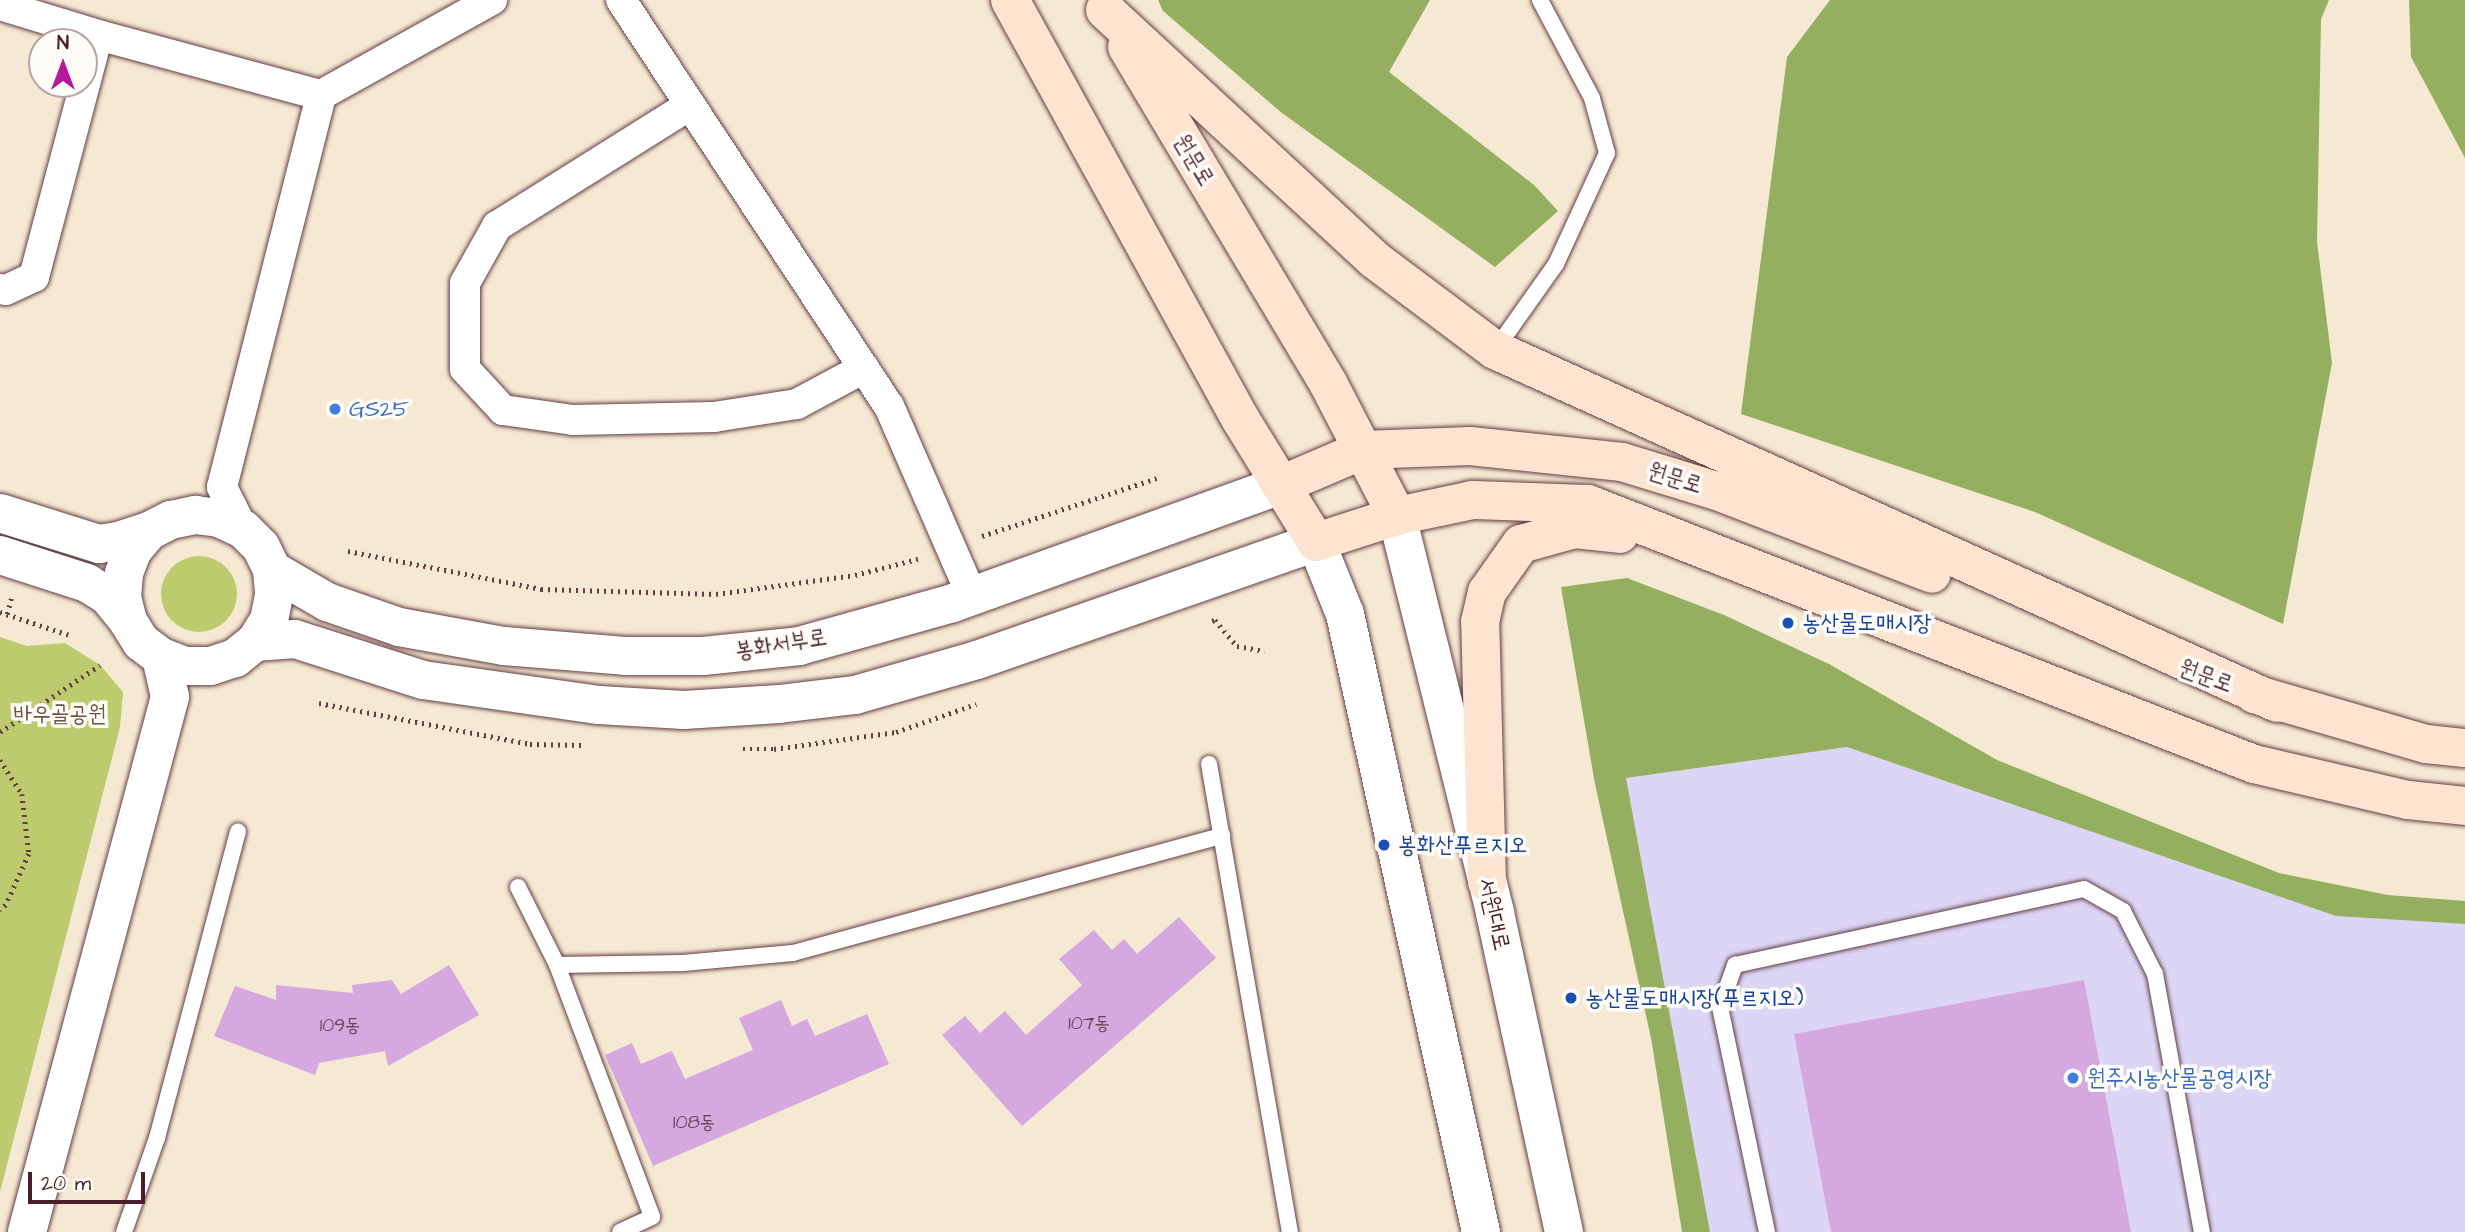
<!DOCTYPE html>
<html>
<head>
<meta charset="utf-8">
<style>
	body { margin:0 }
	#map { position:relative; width:2465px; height:1232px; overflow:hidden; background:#f6e9d3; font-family:"Architects Daughter","Poor Story",sans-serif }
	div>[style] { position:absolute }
	.built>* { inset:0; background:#ddd5f6 }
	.green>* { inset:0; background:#bbcb6d }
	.round { border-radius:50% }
	.forest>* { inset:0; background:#94af60 }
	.building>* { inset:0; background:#d5a8df }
	.path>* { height:4.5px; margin-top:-2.25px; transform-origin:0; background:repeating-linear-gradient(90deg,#643d44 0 2px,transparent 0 7px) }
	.roads { filter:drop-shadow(0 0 2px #643d44) drop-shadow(0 0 2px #643d44) }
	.service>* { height:16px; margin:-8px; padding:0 8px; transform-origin:8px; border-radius:8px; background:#fff }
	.minor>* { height:30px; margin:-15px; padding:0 15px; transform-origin:15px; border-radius:15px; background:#fff }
	.tertiary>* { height:38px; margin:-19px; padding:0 19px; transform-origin:19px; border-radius:19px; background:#fff }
	.secondary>* { height:38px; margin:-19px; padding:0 19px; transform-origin:19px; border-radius:19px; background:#fde4d0 }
	.dots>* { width:19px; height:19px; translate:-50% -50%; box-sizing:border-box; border:4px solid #fdfcf7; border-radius:50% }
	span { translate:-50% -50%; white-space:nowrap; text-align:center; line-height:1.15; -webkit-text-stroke:7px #fdfcf7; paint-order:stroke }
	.number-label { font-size:19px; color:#6d4158 }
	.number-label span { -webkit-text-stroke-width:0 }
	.street-label { font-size:23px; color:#4a1f2b }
	.shop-label { font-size:23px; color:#366cbe }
	.left { translate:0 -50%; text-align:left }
	.transit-label { font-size:23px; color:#164399 }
	.park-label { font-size:23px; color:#6c533f }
	.north { position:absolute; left:28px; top:28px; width:70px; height:70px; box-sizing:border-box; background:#fdfcf7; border:2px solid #b5a4a5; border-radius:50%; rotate:0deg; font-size:19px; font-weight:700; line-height:28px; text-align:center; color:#4a1f2b }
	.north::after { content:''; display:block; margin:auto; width:24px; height:32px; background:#b5179e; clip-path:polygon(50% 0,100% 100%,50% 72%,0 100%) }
	.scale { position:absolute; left:28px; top:1172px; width:117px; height:32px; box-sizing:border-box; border:4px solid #4a1f2b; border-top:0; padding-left:9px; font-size:21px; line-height:24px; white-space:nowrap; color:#4a1f2b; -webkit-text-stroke:5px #fdfcf7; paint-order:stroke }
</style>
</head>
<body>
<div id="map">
	<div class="built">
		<i style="clip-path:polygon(1847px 747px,2336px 916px,2465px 924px,2465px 1232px,1710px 1232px,1626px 778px)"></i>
	</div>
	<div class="green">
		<i class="round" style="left:161px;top:556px;width:76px;height:76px"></i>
		<i style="clip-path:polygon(0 637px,27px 646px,65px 643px,100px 665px,123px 692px,120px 727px,0 1192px)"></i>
	</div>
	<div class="forest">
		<i style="clip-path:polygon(1158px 0,1430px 0,1389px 72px,1534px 185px,1558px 211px,1495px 267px,1282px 113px,1163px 11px)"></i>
		<i style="clip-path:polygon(1830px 0,2329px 0,2321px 19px,2317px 242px,2332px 363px,2283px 624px,2035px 512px,1741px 414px,1787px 57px)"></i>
		<i style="clip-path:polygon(2409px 0,2465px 0,2465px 158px,2411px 57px)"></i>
		<i style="clip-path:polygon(1627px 578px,1724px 615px,1829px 664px,1997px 760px,2279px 873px,2388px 895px,2465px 901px,2465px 924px,2336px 916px,1847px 747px,1626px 778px,1710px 1232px,1682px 1232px,1651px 1038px,1595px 784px,1561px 587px)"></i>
	</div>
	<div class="building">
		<i style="clip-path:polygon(1179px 917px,1216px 958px,1022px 1126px,942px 1035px,965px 1016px,980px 1033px,1005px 1011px,1026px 1035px,1082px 985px,1059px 959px,1094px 930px,1112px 950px,1124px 939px,1137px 954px)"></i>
		<i style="clip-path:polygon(449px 965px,479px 1015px,388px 1066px,385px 1051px,319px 1063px,315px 1075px,214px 1036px,235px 986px,276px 1000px,276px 985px,353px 993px,352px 985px,392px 980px,401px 994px)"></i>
		<i style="clip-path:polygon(2084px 980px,2131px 1232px,1831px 1232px,1794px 1034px)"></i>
		<i style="clip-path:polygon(781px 1000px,792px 1026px,807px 1019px,815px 1036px,867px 1014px,889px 1064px,653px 1166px,605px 1055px,632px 1043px,641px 1064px,672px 1051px,685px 1079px,753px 1050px,739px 1018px)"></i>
	</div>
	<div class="path">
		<i style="left:982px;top:536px;width:184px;rotate:-18.3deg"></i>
		<i style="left:348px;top:551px;width:197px;rotate:11.1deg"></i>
		<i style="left:541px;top:589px;width:175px;rotate:1.6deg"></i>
		<i style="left:716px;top:594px;width:140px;rotate:-7.8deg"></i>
		<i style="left:855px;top:575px;width:65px;rotate:-14.3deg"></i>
		<i style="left:0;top:612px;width:76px;rotate:18.4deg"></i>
		<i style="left:7px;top:614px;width:16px;rotate:-75deg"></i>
		<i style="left:1212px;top:621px;width:3px;rotate:-18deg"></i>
		<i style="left:1215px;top:620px;width:34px;rotate:50deg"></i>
		<i style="left:1237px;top:646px;width:28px;rotate:10deg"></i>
		<i style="left:319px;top:703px;width:215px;rotate:11deg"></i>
		<i style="left:530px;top:744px;width:53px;rotate:1.1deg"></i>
		<i style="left:0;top:732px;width:120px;rotate:-33.8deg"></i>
		<i style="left:743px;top:749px;width:31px"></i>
		<i style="left:774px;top:749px;width:123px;rotate:-7.9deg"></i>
		<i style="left:896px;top:732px;width:85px;rotate:-19.3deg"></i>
		<i style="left:0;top:760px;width:40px;rotate:57.1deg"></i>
		<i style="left:22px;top:794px;width:60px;rotate:83.3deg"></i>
		<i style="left:29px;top:854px;width:56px;rotate:114.3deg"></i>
		<i style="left:6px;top:905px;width:8px;rotate:135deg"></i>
	</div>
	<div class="roads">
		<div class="service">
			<i style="left:1495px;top:350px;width:105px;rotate:-54.7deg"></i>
			<i style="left:1556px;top:264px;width:122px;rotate:-65.3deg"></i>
			<i style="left:1607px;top:153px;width:57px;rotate:-105.3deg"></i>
			<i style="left:1592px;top:98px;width:111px;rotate:-118deg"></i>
			<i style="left:1209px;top:764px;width:475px;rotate:80.2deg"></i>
			<i style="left:518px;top:887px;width:87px;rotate:63.4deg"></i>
			<i style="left:557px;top:965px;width:269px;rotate:69.3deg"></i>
			<i style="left:652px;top:1217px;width:35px;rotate:155deg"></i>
			<i style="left:557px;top:965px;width:126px;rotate:-0.9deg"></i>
			<i style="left:683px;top:963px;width:110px;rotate:-5.2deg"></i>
			<i style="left:793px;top:953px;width:445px;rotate:-15.3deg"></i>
			<i style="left:124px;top:1232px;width:100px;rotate:-70.7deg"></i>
			<i style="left:157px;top:1138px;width:317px;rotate:-75.2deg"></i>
			<i style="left:1767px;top:1232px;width:230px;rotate:-101.8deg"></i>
			<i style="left:1720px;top:1007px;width:45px;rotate:-70.3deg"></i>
			<i style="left:1735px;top:965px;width:357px;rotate:-12.3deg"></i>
			<i style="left:2084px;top:889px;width:45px;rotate:29.4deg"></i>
			<i style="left:2123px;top:911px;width:71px;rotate:63.1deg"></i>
			<i style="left:2155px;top:974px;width:262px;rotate:79.7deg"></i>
		</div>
		<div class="minor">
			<i style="left:621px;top:0;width:486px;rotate:56.6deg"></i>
			<i style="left:889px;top:406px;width:207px;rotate:66.4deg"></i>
			<i style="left:0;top:5px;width:102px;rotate:17deg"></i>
			<i style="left:98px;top:35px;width:231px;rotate:15.1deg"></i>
			<i style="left:321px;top:95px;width:196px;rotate:-29.1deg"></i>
			<i style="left:690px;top:105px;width:228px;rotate:147.9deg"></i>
			<i style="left:497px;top:226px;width:65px;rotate:119.3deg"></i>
			<i style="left:465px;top:283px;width:86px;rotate:90deg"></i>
			<i style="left:465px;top:369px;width:56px;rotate:47.2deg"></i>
			<i style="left:503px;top:410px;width:71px;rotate:8.1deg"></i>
			<i style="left:573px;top:420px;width:141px;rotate:-1.2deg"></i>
			<i style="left:714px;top:417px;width:84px;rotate:-8.9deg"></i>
			<i style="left:797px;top:404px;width:76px;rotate:-28.2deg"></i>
			<i style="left:0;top:289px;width:6px;rotate:9deg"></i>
			<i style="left:6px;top:290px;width:31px;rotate:-25deg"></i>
			<i style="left:34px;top:277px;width:250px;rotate:-75.2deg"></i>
			<i style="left:243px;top:529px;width:47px;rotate:-116.6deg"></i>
			<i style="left:222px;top:487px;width:404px;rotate:-75.8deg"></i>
		</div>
		<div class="tertiary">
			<i style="left:0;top:513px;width:104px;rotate:17.4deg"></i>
			<i style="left:99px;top:544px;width:19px;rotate:-9deg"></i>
			<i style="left:118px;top:541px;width:33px;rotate:-18deg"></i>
			<i style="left:149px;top:531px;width:25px;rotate:-27deg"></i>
			<i style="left:171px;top:520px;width:25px;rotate:-12deg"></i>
			<i style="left:195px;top:515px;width:24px;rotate:7deg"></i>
			<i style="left:219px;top:518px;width:26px;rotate:25deg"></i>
			<i style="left:243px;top:529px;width:25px;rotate:45deg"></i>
			<i style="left:261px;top:547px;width:25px;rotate:64deg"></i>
			<i style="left:272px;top:570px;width:25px;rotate:85deg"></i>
			<i style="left:274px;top:595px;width:25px;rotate:101deg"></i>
			<i style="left:269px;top:620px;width:26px;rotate:122deg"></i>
			<i style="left:255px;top:642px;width:26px;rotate:141deg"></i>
			<i style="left:235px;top:658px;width:25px;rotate:162deg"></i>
			<i style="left:211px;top:666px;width:26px;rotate:180deg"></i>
			<i style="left:185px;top:666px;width:26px;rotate:-159deg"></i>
			<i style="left:161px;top:657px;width:25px;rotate:-143deg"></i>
			<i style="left:141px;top:642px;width:25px;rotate:-122deg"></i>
			<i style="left:128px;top:621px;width:25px;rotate:-104deg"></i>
			<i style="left:122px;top:597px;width:24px;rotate:-85deg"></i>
			<i style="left:124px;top:573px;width:25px;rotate:-69deg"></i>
			<i style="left:133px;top:550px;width:25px;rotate:-50deg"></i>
			<i style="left:1397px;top:516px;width:409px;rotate:76.1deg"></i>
			<i style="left:1495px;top:913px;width:326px;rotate:77.8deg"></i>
			<i style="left:0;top:555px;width:91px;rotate:17.8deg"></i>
			<i style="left:87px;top:583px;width:25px;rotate:32deg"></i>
			<i style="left:108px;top:596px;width:32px;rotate:51deg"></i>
			<i style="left:272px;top:570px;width:64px;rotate:30.2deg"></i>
			<i style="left:327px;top:602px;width:76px;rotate:19.1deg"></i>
			<i style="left:399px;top:627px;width:107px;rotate:10.3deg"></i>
			<i style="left:504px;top:646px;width:121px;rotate:4.7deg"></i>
			<i style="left:625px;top:656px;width:78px"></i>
			<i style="left:703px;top:656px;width:97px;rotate:-5.9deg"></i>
			<i style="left:799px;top:646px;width:160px;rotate:-15.6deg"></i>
			<i style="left:953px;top:603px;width:349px;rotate:-19.8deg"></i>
			<i style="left:255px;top:642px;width:40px;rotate:-4.3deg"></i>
			<i style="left:295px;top:639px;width:134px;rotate:17.8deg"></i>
			<i style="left:423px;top:680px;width:178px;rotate:8.1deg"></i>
			<i style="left:599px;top:705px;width:85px;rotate:3.4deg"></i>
			<i style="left:684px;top:710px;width:95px;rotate:-3.6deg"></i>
			<i style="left:779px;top:704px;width:77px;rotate:-6.8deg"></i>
			<i style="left:855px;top:695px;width:127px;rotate:-16deg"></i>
			<i style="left:977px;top:660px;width:359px;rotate:-19.2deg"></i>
			<i style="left:1316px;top:542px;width:78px;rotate:68.1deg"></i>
			<i style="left:1345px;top:614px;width:633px;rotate:77.59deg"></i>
			<i style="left:27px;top:1232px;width:554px;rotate:-75.04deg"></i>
			<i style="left:170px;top:697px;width:41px;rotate:-102.7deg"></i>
		</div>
		<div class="secondary">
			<i style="left:1010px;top:0;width:479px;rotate:61.2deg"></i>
			<i style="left:1241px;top:420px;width:143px;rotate:58.4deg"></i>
			<i style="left:1316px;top:542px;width:85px;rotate:-17.8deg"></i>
			<i style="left:1397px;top:516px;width:78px;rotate:-11.9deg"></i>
			<i style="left:1473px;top:500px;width:115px;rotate:2deg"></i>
			<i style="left:1588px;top:504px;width:715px;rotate:21.33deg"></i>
			<i style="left:2254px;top:764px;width:158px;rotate:13.2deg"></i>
			<i style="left:2408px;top:800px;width:57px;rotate:6deg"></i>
			<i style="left:1105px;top:10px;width:368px;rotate:42.8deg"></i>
			<i style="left:1375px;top:260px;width:150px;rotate:36.9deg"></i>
			<i style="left:1495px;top:350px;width:858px;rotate:24.29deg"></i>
			<i style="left:1127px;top:47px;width:392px;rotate:59.1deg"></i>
			<i style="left:1328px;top:383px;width:150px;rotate:62.6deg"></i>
			<i style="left:1281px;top:485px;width:89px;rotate:-23.1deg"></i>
			<i style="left:1363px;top:450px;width:107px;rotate:-2.1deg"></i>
			<i style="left:1470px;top:446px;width:153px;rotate:6deg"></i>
			<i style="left:1622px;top:462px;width:102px;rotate:17deg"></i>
			<i style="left:1720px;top:492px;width:227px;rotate:21.1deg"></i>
			<i style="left:2254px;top:694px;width:179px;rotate:16.2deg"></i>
			<i style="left:2426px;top:744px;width:39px;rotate:6deg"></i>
			<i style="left:1487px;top:882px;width:260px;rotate:-91.5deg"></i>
			<i style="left:1480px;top:622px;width:31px;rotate:-77deg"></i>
			<i style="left:1487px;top:592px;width:59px;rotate:-54.7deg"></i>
			<i style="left:1521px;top:544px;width:56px;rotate:-15.5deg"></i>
			<i style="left:1575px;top:529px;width:45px;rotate:6.3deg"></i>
		</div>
	</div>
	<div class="dots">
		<i style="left:335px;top:409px;background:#3f7fe0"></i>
		<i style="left:1788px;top:623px;background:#1a4fb4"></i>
		<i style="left:1384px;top:845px;background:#1a4fb4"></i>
		<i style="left:1571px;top:998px;background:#1a4fb4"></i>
		<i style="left:2073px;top:1078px;background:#3f7fe0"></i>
	</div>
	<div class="number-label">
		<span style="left:1089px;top:1024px">107동</span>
		<span style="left:340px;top:1026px">109동</span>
		<span style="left:694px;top:1123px">108동</span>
	</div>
	<div class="street-label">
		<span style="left:1194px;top:160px;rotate:59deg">원문로</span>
		<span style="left:1675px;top:478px;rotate:17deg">원문로</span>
		<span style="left:781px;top:644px;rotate:-9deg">봉화서부로</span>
		<span style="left:2206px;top:676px;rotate:20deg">원문로</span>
		<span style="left:1494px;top:914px;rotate:77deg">서원대로</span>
	</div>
	<div class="shop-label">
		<span class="left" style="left:349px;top:409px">GS25</span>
		<span class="left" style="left:2087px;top:1078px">원주시농산물공영시장</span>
	</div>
	<div class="transit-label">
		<span class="left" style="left:1802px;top:623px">농산물도매시장</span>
		<span class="left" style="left:1398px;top:845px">봉화산푸르지오</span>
		<span class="left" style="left:1585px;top:998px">농산물도매시장(푸르지오)</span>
	</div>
	<div class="park-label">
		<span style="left:60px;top:714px">바우골공원</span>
	</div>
	<div class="north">N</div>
	<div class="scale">20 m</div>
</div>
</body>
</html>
